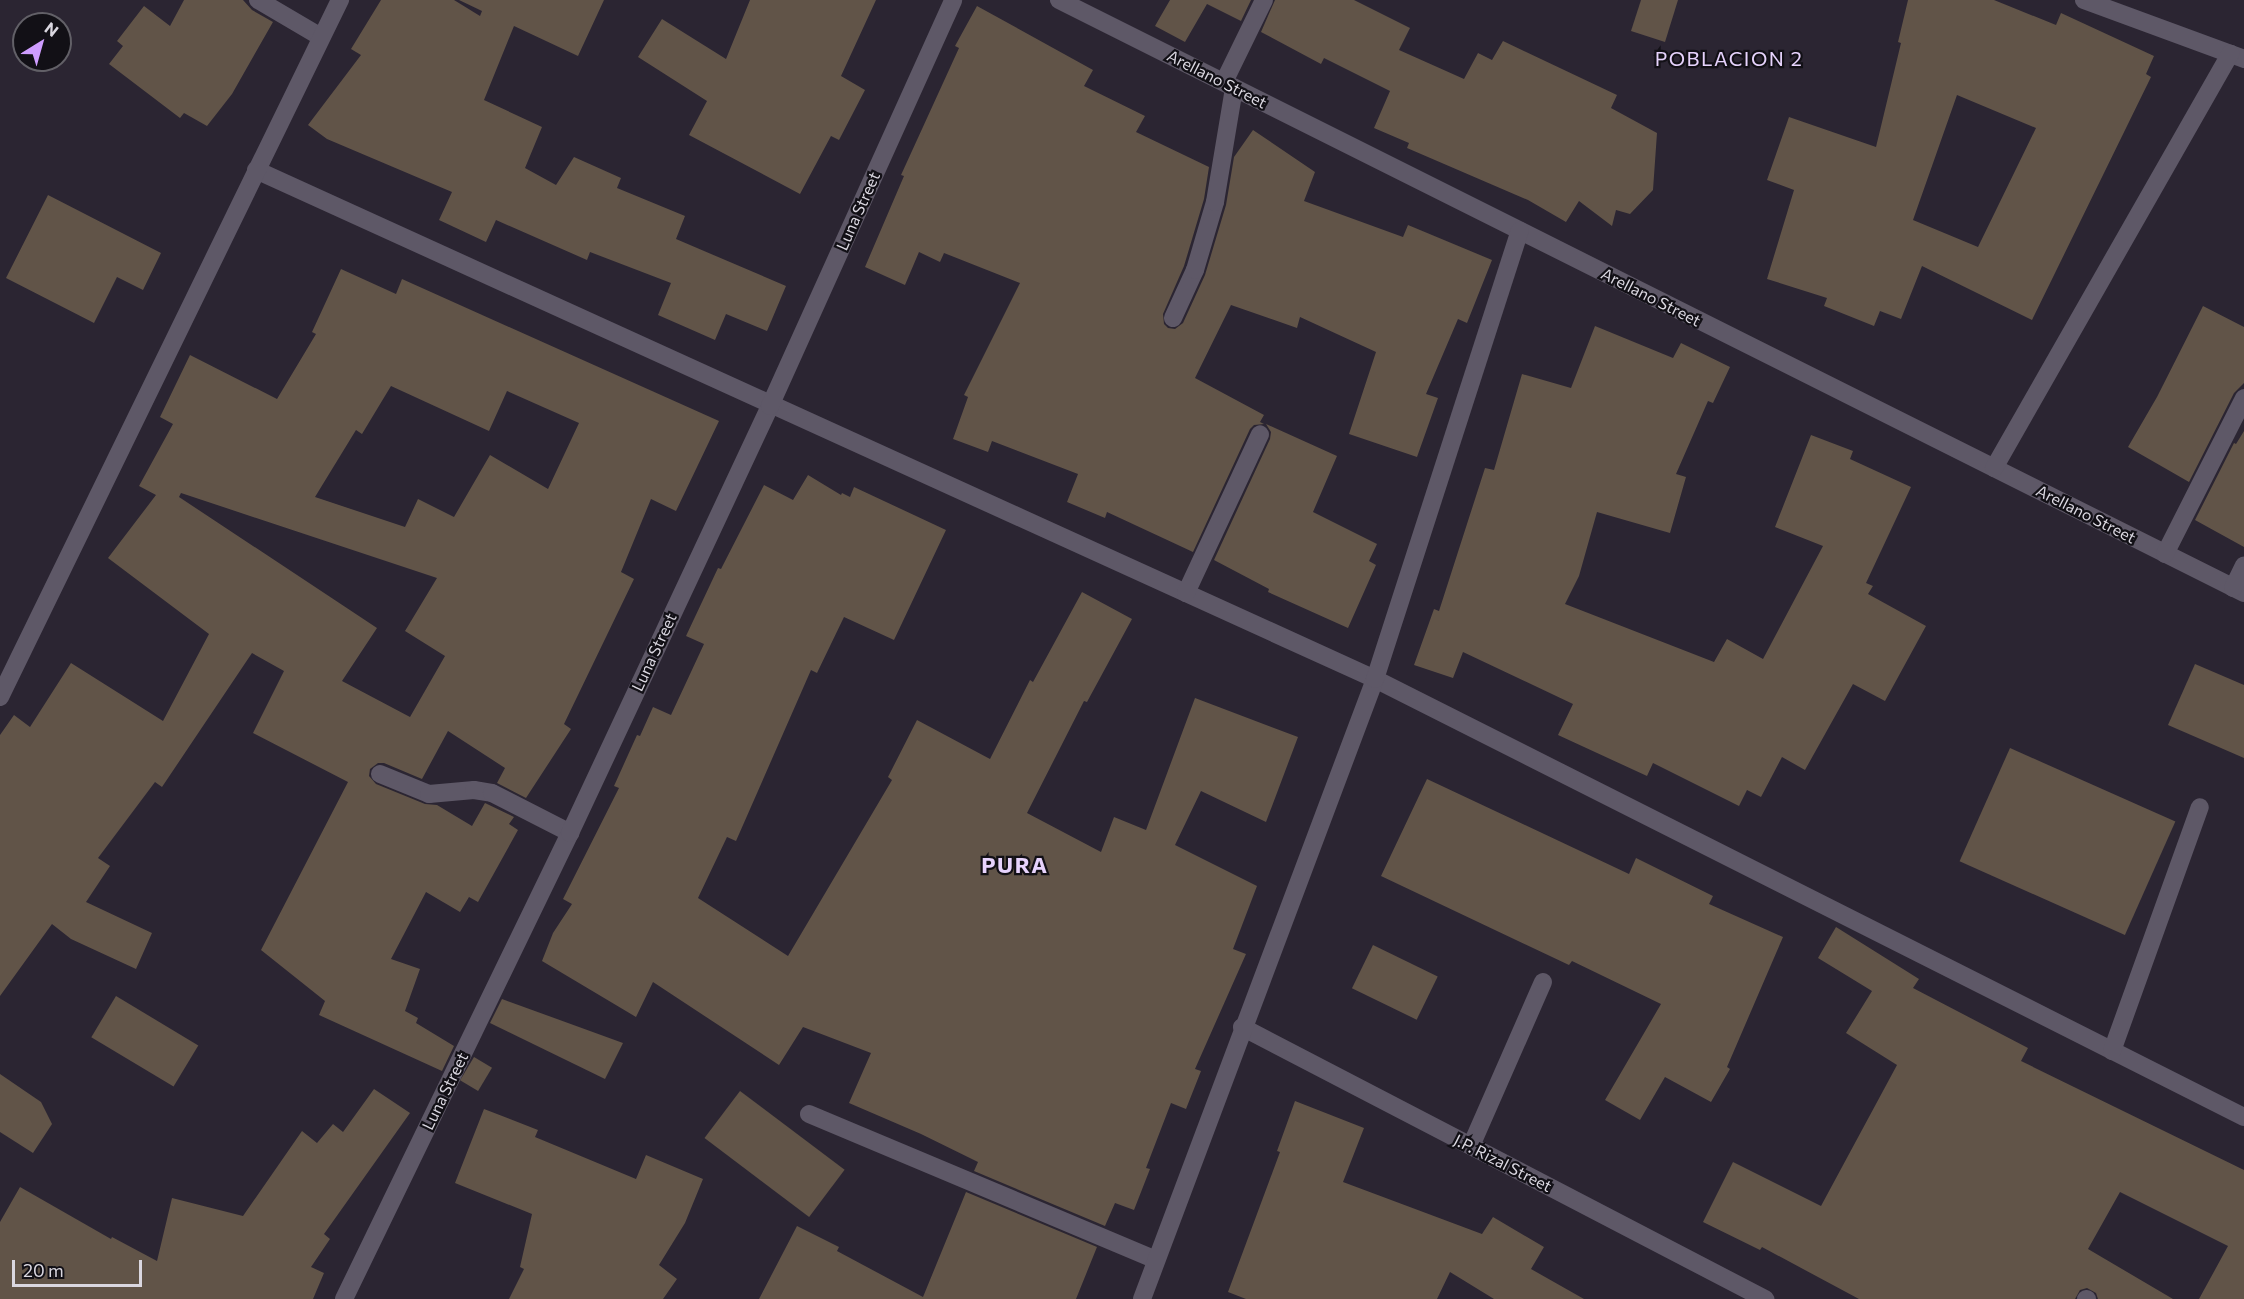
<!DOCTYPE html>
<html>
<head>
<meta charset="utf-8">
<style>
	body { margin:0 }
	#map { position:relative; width:2244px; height:1299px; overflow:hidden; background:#2b2532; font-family:Commissioner,sans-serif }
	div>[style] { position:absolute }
	.building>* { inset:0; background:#615448; transform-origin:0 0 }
	.minor>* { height:18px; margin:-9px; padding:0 9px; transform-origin:9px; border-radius:9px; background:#5e5867 }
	span { translate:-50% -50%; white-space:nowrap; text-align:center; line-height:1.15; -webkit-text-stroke:4.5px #121016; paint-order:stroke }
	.street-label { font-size:16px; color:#dad7e0 }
	.quarter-label { font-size:20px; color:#e7d3fd; letter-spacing:1.5px }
	.district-label { font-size:22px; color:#e7d3fd; font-weight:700; letter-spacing:1.5px }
	.north { position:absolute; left:12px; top:12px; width:60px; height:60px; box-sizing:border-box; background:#121016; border:2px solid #626067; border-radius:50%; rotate:37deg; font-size:16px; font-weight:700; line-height:24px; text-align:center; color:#dad7e0 }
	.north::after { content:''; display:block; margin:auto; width:21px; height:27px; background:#cf9dff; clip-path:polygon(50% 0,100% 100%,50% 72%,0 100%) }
	.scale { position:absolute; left:12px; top:1260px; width:130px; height:27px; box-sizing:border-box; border:3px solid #dad7e0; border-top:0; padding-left:8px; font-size:18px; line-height:21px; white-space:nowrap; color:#dad7e0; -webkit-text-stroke:4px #121016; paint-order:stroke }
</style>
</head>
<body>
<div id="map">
	<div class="building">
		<i style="clip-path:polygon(184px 0,243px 0,252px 10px,273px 22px,232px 94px,207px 126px,184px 113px,180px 118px,109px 64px,123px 46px,117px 41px,144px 6px,170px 26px)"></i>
		<i style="clip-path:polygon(381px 0,454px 0,480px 16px,482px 11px,459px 0,604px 0,578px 56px,514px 26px,484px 100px,542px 127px,525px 168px,556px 185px,574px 157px,621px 178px,617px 188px,685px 216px,676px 239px,786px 286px,767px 331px,726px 314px,715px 340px,658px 315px,671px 283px,590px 252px,587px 260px,496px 220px,486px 242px,439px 220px,452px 192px,327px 139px,308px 125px,361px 55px,351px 49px)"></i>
		<i style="clip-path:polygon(750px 0,876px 0,841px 76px,865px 90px,839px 140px,831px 136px,800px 194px,689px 135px,707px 101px,638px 57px,662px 19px,726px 59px)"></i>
		<i style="clip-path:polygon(1170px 0,1251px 0,1241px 21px,1207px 4px,1185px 42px,1155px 26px)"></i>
		<i style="clip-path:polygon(1275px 0,1354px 0,1410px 28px,1399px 50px,1464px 79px,1478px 53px,1492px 60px,1503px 41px,1617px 95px,1611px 108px,1657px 133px,1653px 190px,1630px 214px,1616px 210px,1612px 226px,1579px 201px,1566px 222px,1528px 200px,1407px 148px,1409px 143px,1374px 128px,1390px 91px,1324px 58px,1321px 64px,1261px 32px)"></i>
		<i style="clip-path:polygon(1641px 0,1678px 0,1665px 42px,1631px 31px)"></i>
		<i style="clip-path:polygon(evenodd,1908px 0,1994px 0,2056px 25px,2061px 13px,2154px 56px,2146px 74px,2151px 77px,2032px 320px,1922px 266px,1901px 319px,1880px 311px,1874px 326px,1824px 306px,1827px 298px,1767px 279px,1794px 190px,1767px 180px,1789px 117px,1876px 147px,1901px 43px,1898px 42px,1908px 0,1957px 95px,2036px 128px,1978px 247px,1913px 220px,1957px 95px)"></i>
		<i style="clip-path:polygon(977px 6px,1093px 70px,1084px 86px,1145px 116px,1136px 132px,1209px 167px,1204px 199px,1184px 266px,1163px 314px,1164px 324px,1168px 328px,1175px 329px,1183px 323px,1205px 275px,1226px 205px,1234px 157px,1253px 130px,1315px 172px,1304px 201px,1403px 237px,1408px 225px,1492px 260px,1467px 323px,1458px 319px,1426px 394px,1438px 398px,1417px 457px,1349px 434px,1376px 352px,1300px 317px,1297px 328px,1231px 305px,1195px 378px,1264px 415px,1260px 422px,1264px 424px,1254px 425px,1250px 429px,1193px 552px,1107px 512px,1105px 518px,1067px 502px,1078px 474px,992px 441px,988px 452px,953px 439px,968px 397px,964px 395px,1020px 283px,944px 253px,940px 262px,919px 252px,905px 285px,865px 267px,904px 176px,901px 175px,959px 48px,955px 46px)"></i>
		<i style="clip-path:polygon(48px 195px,161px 253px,143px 290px,117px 277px,94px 323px,6px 278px)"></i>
		<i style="clip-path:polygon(evenodd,341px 269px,396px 294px,402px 279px,719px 421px,676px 511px,651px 499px,621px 572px,634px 579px,564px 724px,571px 729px,526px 798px,497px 783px,505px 768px,448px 731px,422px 779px,384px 763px,378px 763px,370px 769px,369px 776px,376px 784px,425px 804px,437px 805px,472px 826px,485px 803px,514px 817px,509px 824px,518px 830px,478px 902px,469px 897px,460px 912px,426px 892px,391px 959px,420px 969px,405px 1011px,418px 1018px,416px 1023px,454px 1046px,442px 1071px,319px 1015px,325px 1001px,261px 950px,348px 782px,253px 733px,284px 671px,252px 653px,162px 787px,155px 782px,98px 858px,110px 866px,86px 902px,152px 933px,136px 969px,71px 939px,52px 924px,0 996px,0 735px,14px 715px,30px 727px,71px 663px,163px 721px,209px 634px,108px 558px,156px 495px,139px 486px,173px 424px,160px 417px,190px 355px,277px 399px,316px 334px,312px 332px,341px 269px,391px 386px,489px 431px,507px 391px,579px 423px,548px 489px,490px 455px,454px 517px,418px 499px,405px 527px,315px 497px,356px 430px,362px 434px,391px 386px,341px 269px,181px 493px,437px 578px,405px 631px,445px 656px,410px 717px,342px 681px,377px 628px,179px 497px,181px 493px)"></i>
		<i style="clip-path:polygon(2203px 306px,2244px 327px,2244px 383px,2234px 393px,2189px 482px,2128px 447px,2157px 397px)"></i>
		<i style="clip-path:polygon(1595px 326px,1673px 358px,1681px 343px,1730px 367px,1713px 403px,1708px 401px,1676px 474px,1686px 477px,1670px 533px,1597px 512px,1579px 576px,1565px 604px,1714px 662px,1727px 639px,1763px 659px,1823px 546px,1775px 527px,1811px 435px,1853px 451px,1850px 459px,1911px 487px,1866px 583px,1873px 586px,1868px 594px,1926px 626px,1885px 701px,1853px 684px,1805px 770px,1782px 757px,1761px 797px,1747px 790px,1739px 806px,1653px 763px,1647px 776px,1558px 735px,1573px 704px,1463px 652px,1453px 678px,1414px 665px,1434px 609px,1439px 611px,1485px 468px,1494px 470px,1522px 374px,1571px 388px)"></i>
		<i style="clip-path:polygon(1266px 424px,1337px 456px,1313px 512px,1377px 544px,1369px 561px,1376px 565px,1348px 628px,1268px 592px,1269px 589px,1214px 560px,1270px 439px,1271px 432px)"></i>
		<i style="clip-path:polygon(2244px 431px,2244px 547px,2195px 520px,2234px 443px,2236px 444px)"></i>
		<i style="clip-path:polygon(808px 475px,841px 495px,842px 493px,850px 497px,854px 487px,946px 530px,894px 640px,844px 617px,817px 673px,811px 670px,736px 841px,727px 837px,698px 898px,788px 956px,892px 780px,888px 777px,917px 720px,990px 759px,1030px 680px,1033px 682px,1082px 592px,1132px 619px,1087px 702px,1084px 701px,1027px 813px,1101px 852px,1114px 817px,1146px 830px,1195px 698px,1298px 737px,1266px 822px,1201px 791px,1175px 845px,1257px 886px,1233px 949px,1246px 954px,1195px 1069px,1201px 1071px,1186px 1109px,1171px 1103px,1146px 1168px,1150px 1169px,1134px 1210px,1115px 1203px,1105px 1226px,974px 1171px,978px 1162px,921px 1134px,849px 1103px,871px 1053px,803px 1027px,779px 1065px,653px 982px,636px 1017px,542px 961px,553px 933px,572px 904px,563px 899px,619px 788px,614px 786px,637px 735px,640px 736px,653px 707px,671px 715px,704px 644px,686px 636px,718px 568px,721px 569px,764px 485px,793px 500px)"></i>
		<i style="clip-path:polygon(2195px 664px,2244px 685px,2244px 758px,2168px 725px)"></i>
		<i style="left:2010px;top:748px;width:181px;height:124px;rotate:24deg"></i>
		<i style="clip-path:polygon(1427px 779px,1629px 874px,1636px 858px,1713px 896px,1709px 904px,1783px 937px,1727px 1067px,1730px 1069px,1711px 1102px,1665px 1077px,1640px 1120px,1605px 1100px,1661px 1004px,1572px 961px,1569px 965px,1381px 876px)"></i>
		<i style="clip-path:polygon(1836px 927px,1919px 979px,1913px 988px,2028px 1048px,2021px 1061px,2244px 1170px,2244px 1299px,2199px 1299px,2228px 1246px,2120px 1192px,2088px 1249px,2173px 1299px,2098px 1299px,2096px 1293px,2087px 1288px,2080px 1290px,2075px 1299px,1859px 1299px,1762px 1247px,1760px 1250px,1703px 1222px,1733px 1162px,1821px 1206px,1897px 1065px,1846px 1033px,1872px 991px,1818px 958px)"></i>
		<i style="left:1373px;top:945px;width:72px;height:48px;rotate:26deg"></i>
		<i style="left:116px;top:996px;width:96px;height:48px;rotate:31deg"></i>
		<i style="clip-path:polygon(502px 999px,623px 1043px,605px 1079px,490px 1023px)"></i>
		<i style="left:474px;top:1057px;width:21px;height:27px;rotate:31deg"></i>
		<i style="clip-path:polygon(0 1074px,41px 1102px,52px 1124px,33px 1153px,0 1132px)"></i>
		<i style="clip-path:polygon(374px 1089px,410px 1113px,324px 1234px,330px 1239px,311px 1267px,324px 1273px,313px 1299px,0 1299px,0 1222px,20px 1187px,111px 1239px,112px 1237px,157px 1261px,172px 1198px,243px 1216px,302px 1131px,317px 1143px,333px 1124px,343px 1132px)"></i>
		<i style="left:740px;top:1091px;width:131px;height:59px;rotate:37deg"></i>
		<i style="clip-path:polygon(1295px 1101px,1364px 1128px,1343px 1182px,1482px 1234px,1493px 1217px,1544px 1247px,1531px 1269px,1584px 1299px,1494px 1299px,1450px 1272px,1437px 1299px,1246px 1299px,1228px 1292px,1280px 1152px,1277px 1151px)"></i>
		<i style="clip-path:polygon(484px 1109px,538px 1130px,535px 1137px,636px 1179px,646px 1155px,703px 1179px,685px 1223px,659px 1265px,677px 1279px,663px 1299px,509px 1299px,524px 1269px,520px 1267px,532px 1214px,455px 1183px)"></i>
		<i style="clip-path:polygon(966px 1192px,1097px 1247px,1076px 1299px,759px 1299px,797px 1226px,839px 1247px,837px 1251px,923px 1297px)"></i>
	</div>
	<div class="minor">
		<i style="left:258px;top:0;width:73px;rotate:30.4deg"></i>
		<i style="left:1059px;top:0;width:1325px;rotate:26.58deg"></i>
		<i style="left:2084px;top:0;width:171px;rotate:20.2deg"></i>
		<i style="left:1224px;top:82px;width:91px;rotate:-64deg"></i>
		<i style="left:256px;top:170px;width:1229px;rotate:24.46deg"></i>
		<i style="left:1375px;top:679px;width:973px;rotate:26.75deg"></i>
		<i style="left:1173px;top:318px;width:53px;rotate:-65.4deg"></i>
		<i style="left:1195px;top:270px;width:71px;rotate:-73.6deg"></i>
		<i style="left:1215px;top:202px;width:116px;rotate:-80.5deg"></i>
		<i style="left:1994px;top:468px;width:477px;rotate:-60.3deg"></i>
		<i style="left:2165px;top:554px;width:175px;rotate:-63.1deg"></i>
		<i style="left:2233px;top:588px;width:25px;rotate:-64deg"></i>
		<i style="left:1186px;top:593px;width:175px;rotate:-65deg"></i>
		<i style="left:0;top:697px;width:776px;rotate:-64deg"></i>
		<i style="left:380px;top:774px;width:53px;rotate:22.2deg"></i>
		<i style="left:429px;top:794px;width:45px;rotate:-5.1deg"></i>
		<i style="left:474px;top:790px;width:18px;rotate:9deg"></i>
		<i style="left:492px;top:793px;width:88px;rotate:27.1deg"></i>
		<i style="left:1242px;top:1027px;width:590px;rotate:27.48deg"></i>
		<i style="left:2112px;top:1051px;width:259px;rotate:-70.2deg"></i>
		<i style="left:809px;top:1114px;width:376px;rotate:22.8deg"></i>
		<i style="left:1471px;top:1146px;width:179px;rotate:-66.3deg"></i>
		<i style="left:344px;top:1299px;width:518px;rotate:-64.13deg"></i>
		<i style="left:570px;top:833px;width:472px;rotate:-64.9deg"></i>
		<i style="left:770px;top:406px;width:445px;rotate:-65.7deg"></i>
		<i style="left:1142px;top:1299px;width:662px;rotate:-69.4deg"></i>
		<i style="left:1375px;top:679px;width:471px;rotate:-72.1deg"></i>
		<i style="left:2086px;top:1299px;width:1px"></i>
	</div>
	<div class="street-label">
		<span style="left:1217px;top:79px;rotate:27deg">Arellano Street</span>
		<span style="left:858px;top:211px;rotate:-66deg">Luna Street</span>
		<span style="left:1651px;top:297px;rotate:27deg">Arellano Street</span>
		<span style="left:2086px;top:514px;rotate:27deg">Arellano Street</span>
		<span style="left:654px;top:652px;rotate:-65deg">Luna Street</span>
		<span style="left:445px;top:1091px;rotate:-64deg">Luna Street</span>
		<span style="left:1503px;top:1163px;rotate:27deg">J.P. Rizal Street</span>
	</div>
	<div class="quarter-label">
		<span style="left:1729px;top:58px">POBLACION 2</span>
	</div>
	<div class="district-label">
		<span style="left:1015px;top:865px">PURA</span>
	</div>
	<div class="north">N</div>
	<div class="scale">20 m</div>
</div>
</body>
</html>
